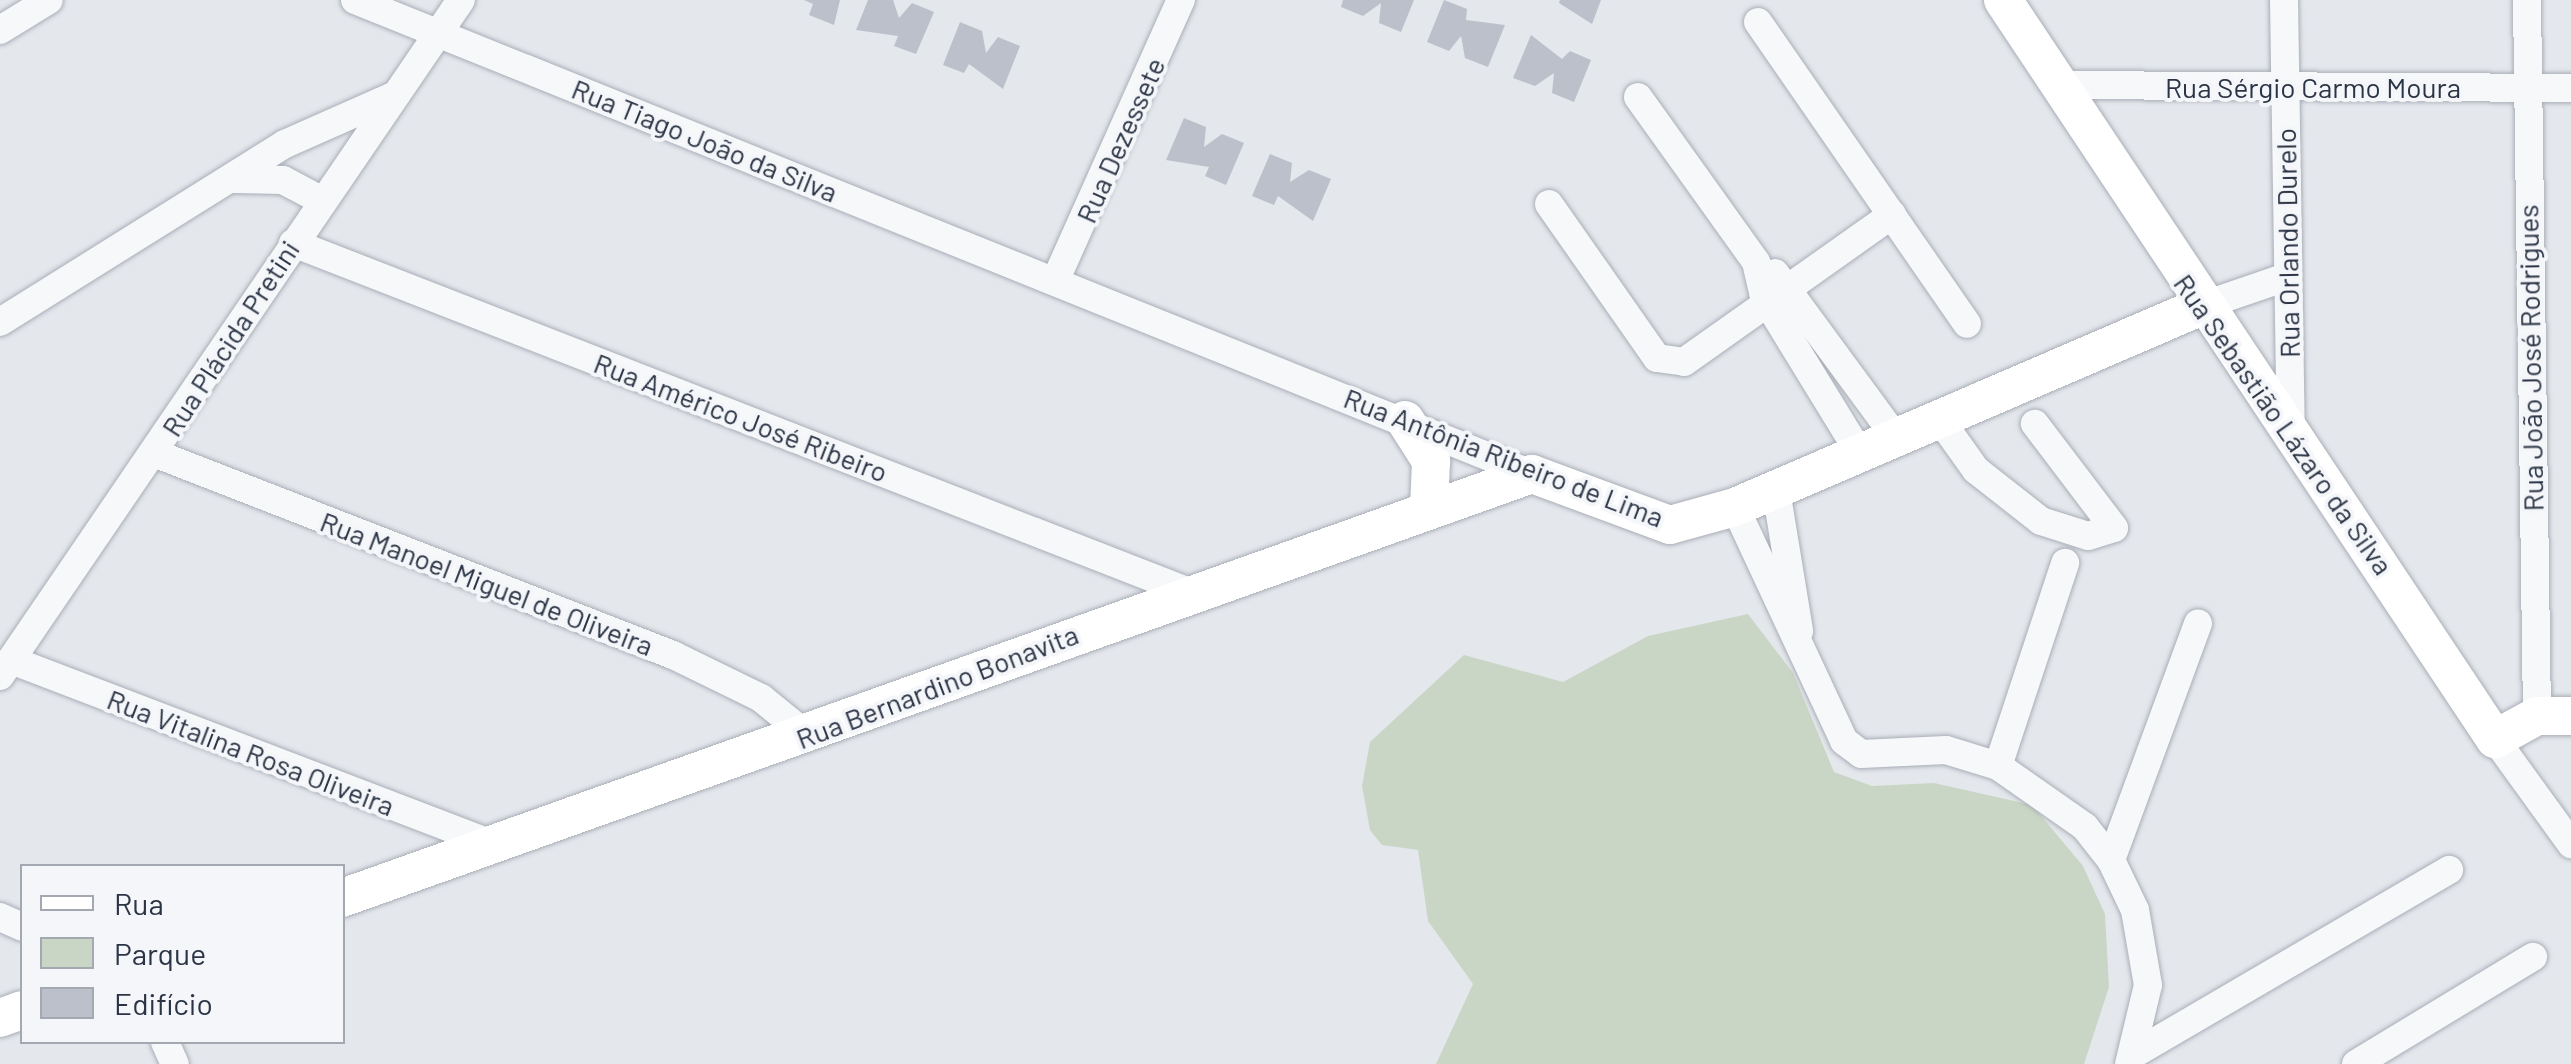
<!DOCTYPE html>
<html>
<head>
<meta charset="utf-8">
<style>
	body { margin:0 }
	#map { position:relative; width:2571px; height:1064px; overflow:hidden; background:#e4e7ec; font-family:Barlow,sans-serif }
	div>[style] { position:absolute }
	.green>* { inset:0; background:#c9d6c5 }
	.building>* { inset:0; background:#bbc0ca }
	.roads { filter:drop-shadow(0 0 2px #a9aeb7) drop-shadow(0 0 2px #a9aeb7) }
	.street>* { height:28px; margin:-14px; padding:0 14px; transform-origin:14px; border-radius:14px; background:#f7f8fa }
	.secondary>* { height:38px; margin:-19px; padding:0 19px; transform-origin:19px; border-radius:19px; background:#fff }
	span { translate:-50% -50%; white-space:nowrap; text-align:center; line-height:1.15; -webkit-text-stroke:8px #f4f6f9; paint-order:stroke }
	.street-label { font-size:28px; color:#2b3445 }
	.legend { position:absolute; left:20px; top:864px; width:325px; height:180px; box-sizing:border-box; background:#f4f6f9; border:2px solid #a4a8b1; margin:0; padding:12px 18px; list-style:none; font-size:30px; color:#2b3445 }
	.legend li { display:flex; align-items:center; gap:20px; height:50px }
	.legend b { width:50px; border:2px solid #a4a8b1 }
</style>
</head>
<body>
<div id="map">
	<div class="green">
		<i style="clip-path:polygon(1748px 614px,1793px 673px,1834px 772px,1872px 786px,1934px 783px,2032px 805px,2083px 866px,2105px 914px,2109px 987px,2084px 1064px,1436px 1064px,1473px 984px,1428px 921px,1418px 850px,1382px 845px,1370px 830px,1362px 786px,1370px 742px,1464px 655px,1563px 682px,1648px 636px)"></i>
	</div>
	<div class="building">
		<i style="clip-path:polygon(804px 0,840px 0,834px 25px,809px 15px,813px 4px)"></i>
		<i style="clip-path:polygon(868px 0,893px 0,899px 18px,912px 3px,934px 12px,916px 54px,894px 46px,898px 36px,856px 30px)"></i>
		<i style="clip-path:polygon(1343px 0,1414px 0,1401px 32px,1379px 23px,1381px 3px,1363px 16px,1341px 7px)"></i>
		<i style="clip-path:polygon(1444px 0,1467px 9px,1466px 20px,1505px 25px,1488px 67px,1465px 58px,1461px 36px,1449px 51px,1427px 42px)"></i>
		<i style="clip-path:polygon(1601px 0,1592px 24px,1559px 3px,1560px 0)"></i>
		<i style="clip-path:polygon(960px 22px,982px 31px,986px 53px,998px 37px,1020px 46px,1003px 89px,969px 64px,964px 73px,943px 65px)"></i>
		<i style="clip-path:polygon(1531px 35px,1562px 59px,1570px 51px,1591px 60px,1574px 102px,1552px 93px,1554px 73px,1535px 86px,1513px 78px)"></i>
		<i style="clip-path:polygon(1184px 118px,1206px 127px,1204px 147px,1222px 134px,1244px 143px,1226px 185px,1205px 176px,1209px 167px,1166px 160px)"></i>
		<i style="clip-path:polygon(1270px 154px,1292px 163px,1290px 182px,1309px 170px,1331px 179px,1313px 221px,1278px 196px,1274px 205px,1252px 196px)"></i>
	</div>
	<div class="roads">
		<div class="street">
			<i style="left:355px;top:0;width:1269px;rotate:21.94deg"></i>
			<i style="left:2284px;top:0;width:426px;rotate:89.1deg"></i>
			<i style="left:2527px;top:0;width:716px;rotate:89.2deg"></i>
			<i style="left:1758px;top:22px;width:367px;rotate:55.3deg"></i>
			<i style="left:0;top:30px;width:57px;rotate:-31.5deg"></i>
			<i style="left:2055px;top:85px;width:516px;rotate:0.33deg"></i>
			<i style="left:1638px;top:97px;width:203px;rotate:54.4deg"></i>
			<i style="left:1756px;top:262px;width:36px;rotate:77deg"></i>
			<i style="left:1764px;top:297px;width:185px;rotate:58.5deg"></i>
			<i style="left:235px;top:179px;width:48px;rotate:1.2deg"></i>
			<i style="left:283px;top:180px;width:43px;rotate:27.8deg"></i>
			<i style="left:1549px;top:204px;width:188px;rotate:55deg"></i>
			<i style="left:1657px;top:358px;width:27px;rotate:8deg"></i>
			<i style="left:1684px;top:362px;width:255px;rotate:-35.3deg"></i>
			<i style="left:293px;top:243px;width:962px;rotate:21.28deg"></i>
			<i style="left:1775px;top:273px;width:206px;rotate:53.7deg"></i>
			<i style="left:1056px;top:279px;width:306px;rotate:-65.9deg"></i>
			<i style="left:2202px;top:306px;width:89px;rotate:-19deg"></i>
			<i style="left:0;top:322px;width:336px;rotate:-32deg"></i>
			<i style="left:285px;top:144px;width:116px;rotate:-23.9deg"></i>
			<i style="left:1941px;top:421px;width:60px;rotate:54.5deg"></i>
			<i style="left:1976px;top:470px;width:83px;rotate:38.1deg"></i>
			<i style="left:2041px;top:521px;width:49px;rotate:17.7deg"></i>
			<i style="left:2088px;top:536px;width:27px;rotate:-17deg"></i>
			<i style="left:2114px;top:528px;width:131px;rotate:-127.2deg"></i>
			<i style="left:154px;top:453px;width:557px;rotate:21.27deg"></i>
			<i style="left:673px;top:655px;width:98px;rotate:26deg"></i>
			<i style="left:761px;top:698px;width:60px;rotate:39deg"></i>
			<i style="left:1776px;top:490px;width:143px;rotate:80.7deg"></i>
			<i style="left:1735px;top:507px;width:258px;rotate:65deg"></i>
			<i style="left:1844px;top:741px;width:21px;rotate:37deg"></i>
			<i style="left:1861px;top:754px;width:85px;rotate:-2.7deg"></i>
			<i style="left:1946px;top:750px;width:54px;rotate:17.1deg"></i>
			<i style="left:1998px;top:766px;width:106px;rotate:35deg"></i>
			<i style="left:2085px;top:827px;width:42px;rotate:51.8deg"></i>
			<i style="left:2111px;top:860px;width:55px;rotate:64.4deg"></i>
			<i style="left:2135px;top:910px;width:76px;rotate:80.2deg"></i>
			<i style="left:2148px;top:985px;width:81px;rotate:103.5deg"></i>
			<i style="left:11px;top:660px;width:515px;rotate:20.93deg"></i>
			<i style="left:0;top:676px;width:818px;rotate:-55.71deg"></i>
			<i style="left:2495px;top:739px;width:130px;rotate:54.1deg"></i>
			<i style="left:1998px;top:766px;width:214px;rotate:-71.7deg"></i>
			<i style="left:2111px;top:860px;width:252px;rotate:-69.8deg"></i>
			<i style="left:0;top:917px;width:24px;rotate:24deg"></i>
			<i style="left:165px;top:1042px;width:24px;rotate:66deg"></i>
			<i style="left:2134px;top:1054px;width:365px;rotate:-30.3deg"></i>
			<i style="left:2356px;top:1064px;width:207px;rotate:-31.2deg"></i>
		</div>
		<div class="secondary">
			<i style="left:2003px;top:0;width:888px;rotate:56.35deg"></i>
			<i style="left:2495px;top:739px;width:48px;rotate:-28.7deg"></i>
			<i style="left:2537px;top:716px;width:34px"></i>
			<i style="left:1405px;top:420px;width:49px;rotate:57.6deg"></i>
			<i style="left:1431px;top:461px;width:48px;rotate:92.4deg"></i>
			<i style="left:342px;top:898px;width:1263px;rotate:-19.61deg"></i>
			<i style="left:1532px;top:474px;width:147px;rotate:20.3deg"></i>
			<i style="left:1670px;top:525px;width:67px;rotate:-15.5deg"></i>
			<i style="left:1735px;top:507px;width:508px;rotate:-23.29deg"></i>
			<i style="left:0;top:1018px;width:23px;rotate:-20deg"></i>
		</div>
	</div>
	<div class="street-label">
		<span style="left:2313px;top:87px">Rua Sérgio Carmo Moura</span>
		<span style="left:705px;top:140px;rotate:22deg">Rua Tiago João da Silva</span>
		<span style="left:1120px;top:140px;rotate:-66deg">Rua Dezessete</span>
		<span style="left:2287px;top:243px;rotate:-91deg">Rua Orlando Durelo</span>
		<span style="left:230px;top:338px;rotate:-57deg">Rua Plácida Pretini</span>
		<span style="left:2530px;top:358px;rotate:-91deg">Rua João José Rodrigues</span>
		<span style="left:741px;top:417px;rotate:21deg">Rua Américo José Ribeiro</span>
		<span style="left:2284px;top:424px;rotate:55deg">Rua Sebastião Lázaro da Silva</span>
		<span style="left:1504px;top:457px;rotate:21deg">Rua Antônia Ribeiro de Lima</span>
		<span style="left:487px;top:583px;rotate:21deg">Rua Manoel Miguel de Oliveira</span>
		<span style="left:937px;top:686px;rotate:-21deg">Rua Bernardino Bonavita</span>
		<span style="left:251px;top:752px;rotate:21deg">Rua Vitalina Rosa Oliveira</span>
	</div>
	<ul class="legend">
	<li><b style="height:12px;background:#fff"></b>Rua</li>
	<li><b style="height:28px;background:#c9d6c5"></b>Parque</li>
	<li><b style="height:28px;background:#bbc0ca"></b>Edifício</li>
	</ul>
</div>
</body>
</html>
